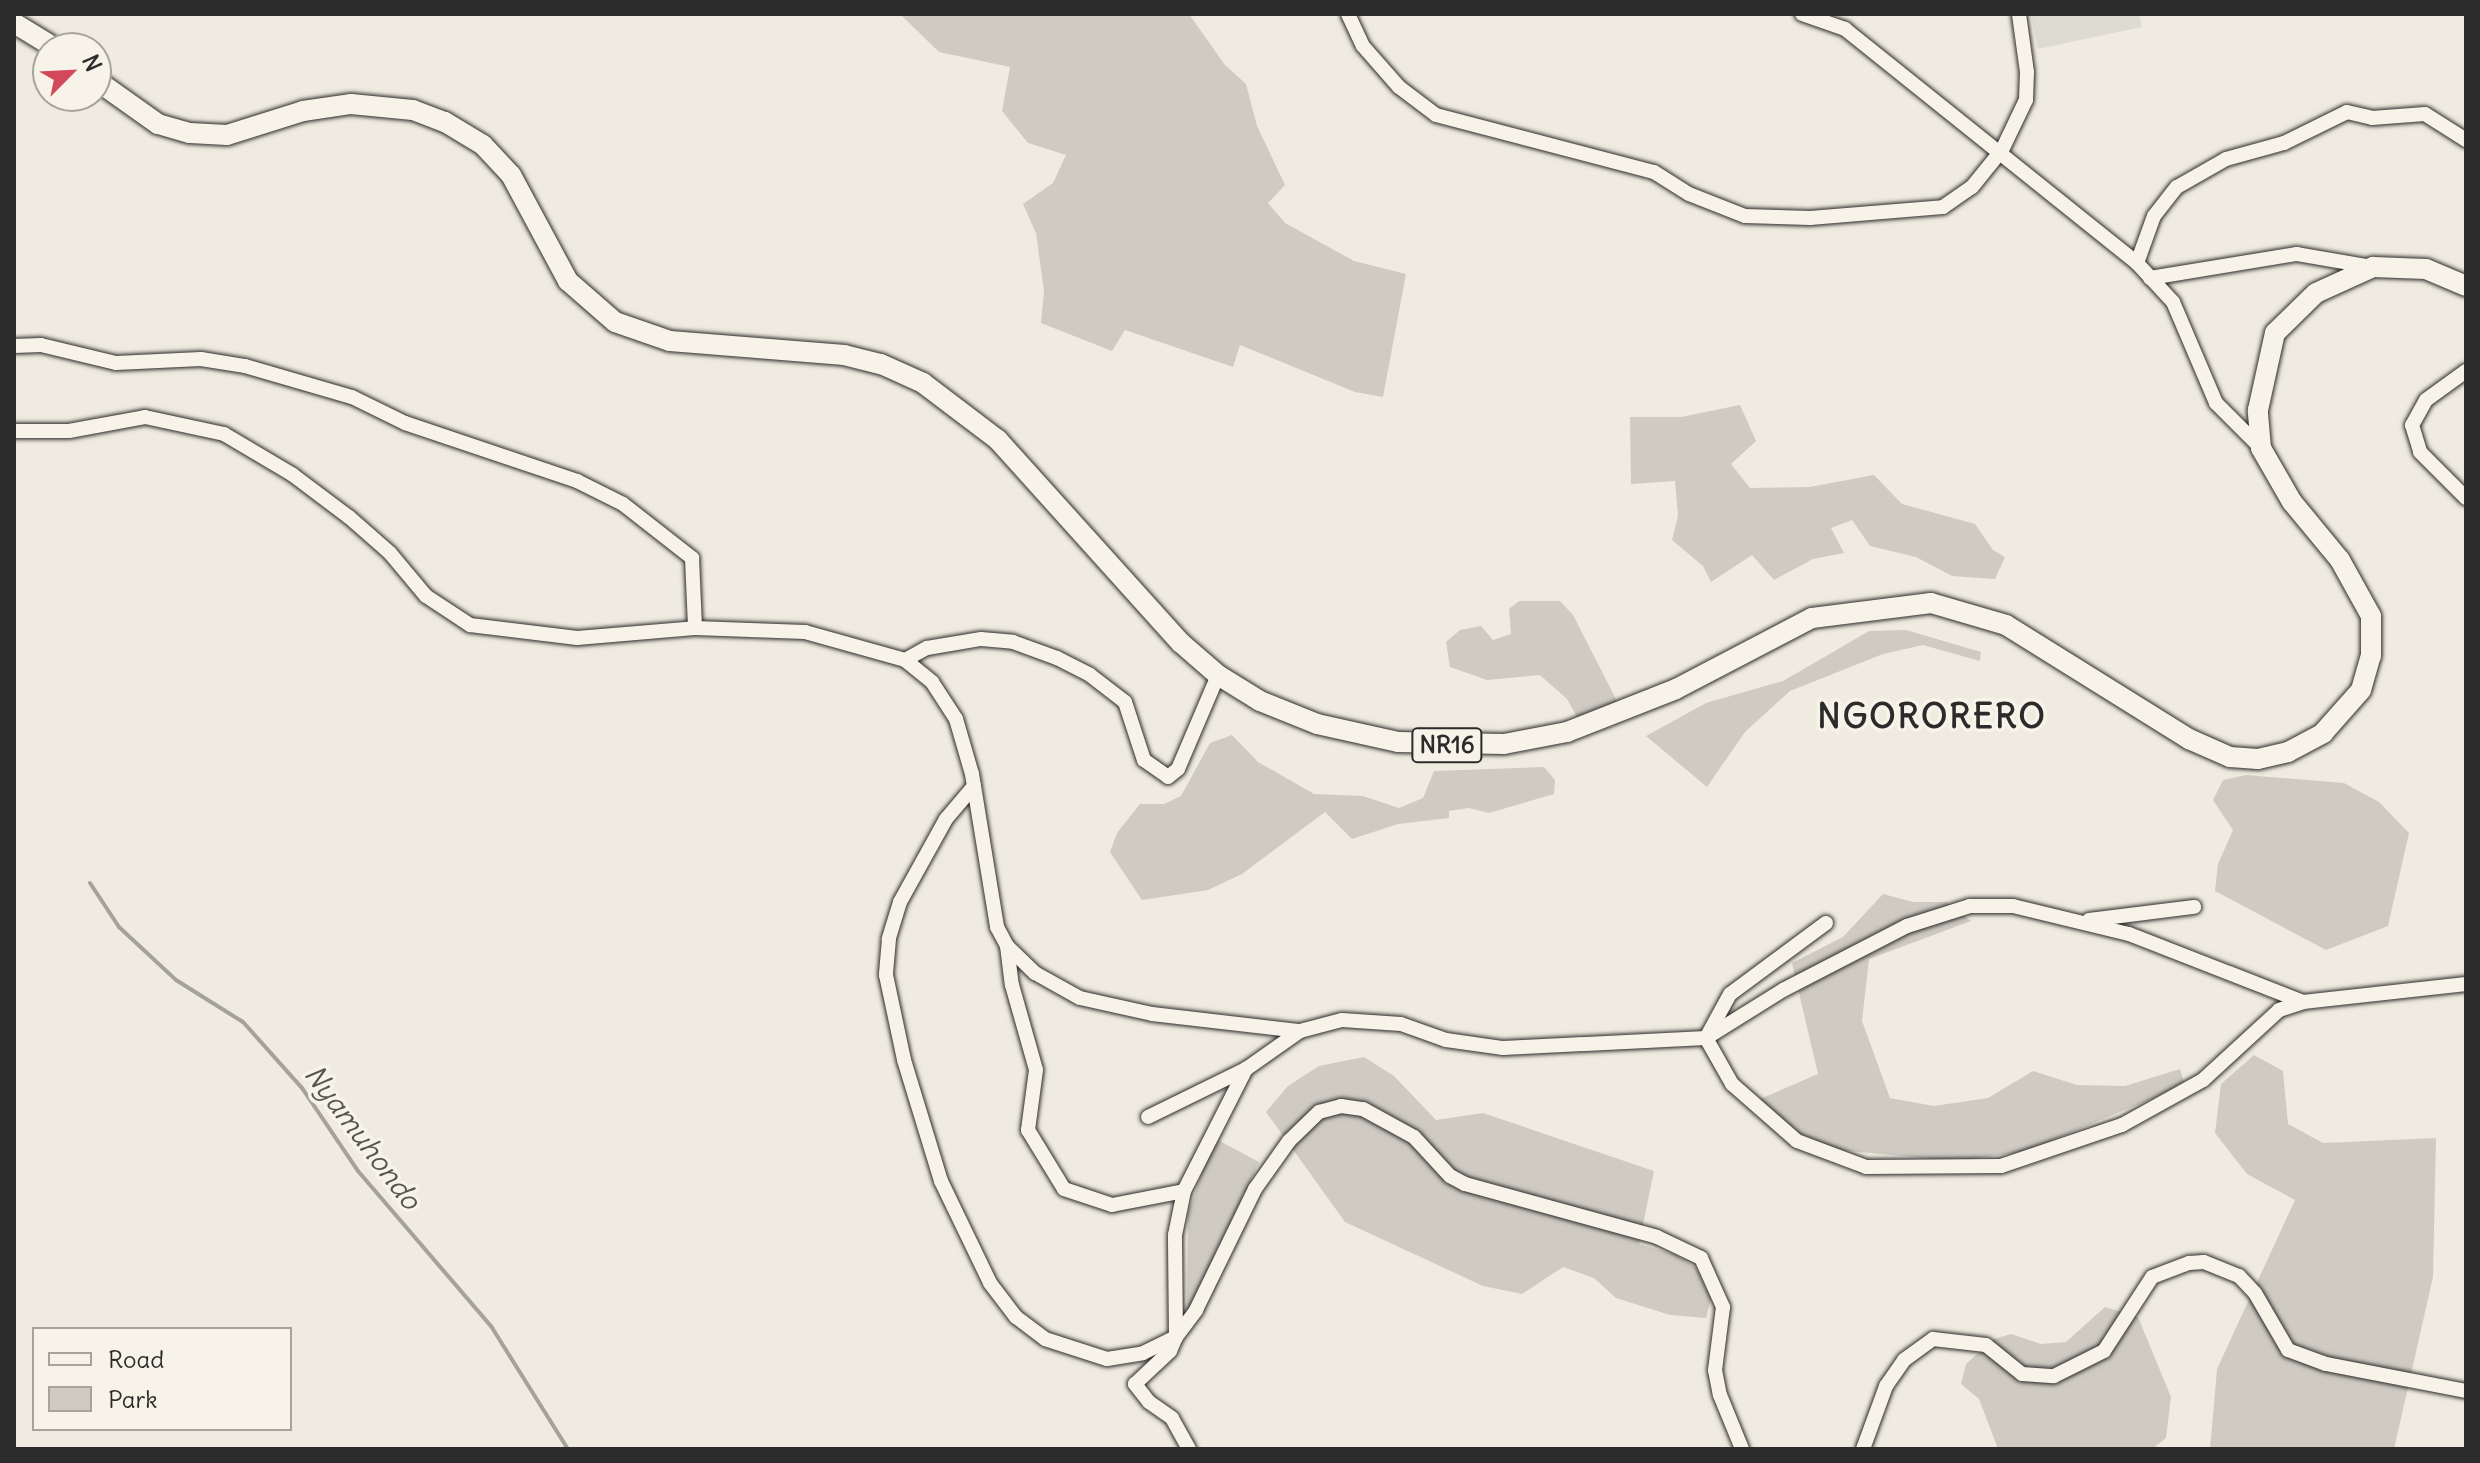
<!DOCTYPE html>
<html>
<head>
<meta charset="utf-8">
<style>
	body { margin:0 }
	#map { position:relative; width:2480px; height:1463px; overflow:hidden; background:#efebe0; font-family:Delius,sans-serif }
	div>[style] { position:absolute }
	.built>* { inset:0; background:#dedbd1 }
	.green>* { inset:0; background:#cfcbc2 }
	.stream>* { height:4px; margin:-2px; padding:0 2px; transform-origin:2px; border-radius:2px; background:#a4a29a }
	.roads { filter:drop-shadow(0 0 2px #2b2b2b) drop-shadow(0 0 2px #2b2b2b) }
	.minor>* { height:14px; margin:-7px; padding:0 7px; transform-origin:7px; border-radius:7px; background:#f7f3e8 }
	.primary>* { height:20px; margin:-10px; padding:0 10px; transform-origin:10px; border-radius:10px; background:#f7f3e8 }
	span { translate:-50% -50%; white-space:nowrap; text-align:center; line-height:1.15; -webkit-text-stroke:7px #f7f3e8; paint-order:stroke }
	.shield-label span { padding:2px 6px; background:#f7f3e8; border:2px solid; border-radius:6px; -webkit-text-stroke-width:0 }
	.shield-label { font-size:24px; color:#2b2b2b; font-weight:700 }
	.water-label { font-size:28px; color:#555552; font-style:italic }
	.district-label { font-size:34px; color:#2b2b2b; font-weight:700; letter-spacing:2px }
	.frame { position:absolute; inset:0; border:16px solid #2b2b2b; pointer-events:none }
	.legend { position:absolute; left:32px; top:1327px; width:260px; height:104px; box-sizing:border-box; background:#f7f3e8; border:2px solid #a5a39c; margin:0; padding:10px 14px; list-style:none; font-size:24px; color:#2b2b2b }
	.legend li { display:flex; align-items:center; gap:16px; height:40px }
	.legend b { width:40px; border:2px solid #a5a39c }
	.north { position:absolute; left:32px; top:32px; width:80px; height:80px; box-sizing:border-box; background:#f7f3e8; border:2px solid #a5a39c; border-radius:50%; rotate:66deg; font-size:22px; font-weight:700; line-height:32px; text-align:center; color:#2b2b2b }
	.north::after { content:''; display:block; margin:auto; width:28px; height:36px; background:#d1495b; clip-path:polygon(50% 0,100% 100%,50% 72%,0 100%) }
</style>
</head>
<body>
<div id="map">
	<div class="built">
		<i style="clip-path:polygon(2031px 14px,2139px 14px,2142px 27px,2038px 49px)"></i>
	</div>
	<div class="green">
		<i style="clip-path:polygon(1189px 14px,1225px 65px,1246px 84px,1257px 126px,1285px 185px,1268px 203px,1285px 223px,1354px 261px,1406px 274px,1383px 397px,1355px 392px,1240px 345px,1233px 367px,1125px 330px,1112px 351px,1041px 323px,1044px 291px,1036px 233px,1023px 204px,1053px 183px,1066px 155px,1028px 143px,1002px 111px,1010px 67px,939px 52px,902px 16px)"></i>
		<i style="clip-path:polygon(1740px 405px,1756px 441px,1731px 464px,1750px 488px,1810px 487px,1874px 475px,1902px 504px,1975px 524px,1993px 550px,2005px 557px,1995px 579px,1952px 576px,1916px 557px,1870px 546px,1852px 520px,1831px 528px,1844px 553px,1813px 559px,1774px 580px,1752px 555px,1711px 582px,1703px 566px,1672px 540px,1678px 516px,1675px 481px,1631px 484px,1630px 417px,1681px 417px)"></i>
		<i style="clip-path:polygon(1519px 601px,1560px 601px,1573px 615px,1620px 707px,1578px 719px,1567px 699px,1540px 675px,1487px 680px,1450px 667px,1446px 642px,1460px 630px,1481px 626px,1493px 640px,1511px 634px,1509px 609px)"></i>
		<i style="clip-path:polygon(1906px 630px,1981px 652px,1980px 661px,1923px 645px,1883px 654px,1790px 691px,1745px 732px,1707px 787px,1646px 736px,1706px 703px,1783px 681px,1869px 631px)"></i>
		<i style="clip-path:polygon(1232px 735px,1258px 762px,1314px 794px,1363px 796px,1399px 808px,1423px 798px,1434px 771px,1544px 767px,1555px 780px,1554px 794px,1489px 813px,1469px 808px,1449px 811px,1449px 818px,1398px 824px,1352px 839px,1325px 812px,1242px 874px,1208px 890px,1142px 900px,1110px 852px,1117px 833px,1140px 804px,1164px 804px,1181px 796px,1210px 743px)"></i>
		<i style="clip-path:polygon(2246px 775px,2344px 783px,2379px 802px,2409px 833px,2388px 926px,2326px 950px,2215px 891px,2218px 864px,2233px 830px,2213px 800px,2223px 780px)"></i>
		<i style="clip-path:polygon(1883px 894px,1913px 902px,1946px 902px,1971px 921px,1869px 959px,1862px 1021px,1890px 1098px,1934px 1106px,1988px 1098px,2033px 1071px,2077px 1085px,2125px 1086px,2180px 1069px,2185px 1085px,2026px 1151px,1956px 1161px,1838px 1150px,1799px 1134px,1760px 1099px,1818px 1074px,1792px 963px,1843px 937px)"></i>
		<i style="clip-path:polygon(2254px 1055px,2283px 1071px,2288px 1124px,2323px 1143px,2436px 1138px,2433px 1277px,2394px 1449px,2210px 1449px,2217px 1369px,2295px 1200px,2247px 1174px,2215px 1133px,2221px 1084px)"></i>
		<i style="clip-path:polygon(1364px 1057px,1394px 1076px,1436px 1120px,1483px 1113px,1654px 1171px,1639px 1244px,1676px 1255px,1696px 1268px,1711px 1299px,1706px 1318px,1670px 1315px,1616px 1298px,1594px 1278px,1563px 1267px,1522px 1294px,1483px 1286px,1345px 1222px,1266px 1112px,1288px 1086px,1319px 1066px)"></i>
		<i style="clip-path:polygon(1214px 1138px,1259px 1162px,1198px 1299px,1187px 1309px,1188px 1214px)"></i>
		<i style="clip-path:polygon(2105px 1307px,2138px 1317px,2171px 1397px,2166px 1438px,2152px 1449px,1998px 1449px,1979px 1399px,1961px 1384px,1966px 1364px,1994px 1339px,2011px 1334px,2041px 1344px,2066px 1342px)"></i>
	</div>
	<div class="stream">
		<i style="left:90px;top:883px;width:53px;rotate:56.6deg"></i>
		<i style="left:119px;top:927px;width:78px;rotate:42.9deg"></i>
		<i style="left:176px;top:980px;width:79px;rotate:32.1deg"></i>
		<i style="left:243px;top:1022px;width:89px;rotate:48.2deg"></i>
		<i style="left:302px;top:1088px;width:100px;rotate:56deg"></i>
		<i style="left:358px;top:1171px;width:204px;rotate:49.4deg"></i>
		<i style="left:491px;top:1326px;width:145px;rotate:58deg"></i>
	</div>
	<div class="roads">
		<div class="minor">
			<i style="left:1348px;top:14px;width:35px;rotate:65deg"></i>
			<i style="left:1363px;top:46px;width:55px;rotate:48.7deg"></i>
			<i style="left:1399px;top:87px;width:46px;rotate:37.1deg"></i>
			<i style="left:1436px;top:115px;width:225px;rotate:14.7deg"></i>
			<i style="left:1654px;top:172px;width:41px;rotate:32.2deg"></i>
			<i style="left:1689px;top:194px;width:60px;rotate:21.4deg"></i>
			<i style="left:1745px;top:216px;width:65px;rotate:1.8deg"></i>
			<i style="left:1810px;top:218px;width:133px;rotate:-4.7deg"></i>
			<i style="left:1943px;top:207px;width:35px;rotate:-35deg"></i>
			<i style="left:1972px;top:187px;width:48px;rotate:-51deg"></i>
			<i style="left:2002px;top:150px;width:55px;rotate:-64.4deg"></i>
			<i style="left:2026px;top:100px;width:28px;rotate:-88deg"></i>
			<i style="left:2027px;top:72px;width:59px;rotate:-97.9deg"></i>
			<i style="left:1802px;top:14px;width:46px;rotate:19.2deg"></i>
			<i style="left:1845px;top:29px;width:374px;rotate:38.7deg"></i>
			<i style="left:2137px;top:263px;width:53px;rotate:47.3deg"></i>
			<i style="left:2173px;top:302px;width:110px;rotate:66.9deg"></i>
			<i style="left:2216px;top:403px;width:64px;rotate:45deg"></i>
			<i style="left:2137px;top:263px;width:50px;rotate:-70.1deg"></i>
			<i style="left:2154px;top:216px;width:37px;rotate:-52deg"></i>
			<i style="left:2177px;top:187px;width:56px;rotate:-29.7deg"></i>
			<i style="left:2226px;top:159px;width:60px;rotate:-15.4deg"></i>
			<i style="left:2284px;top:143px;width:70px;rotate:-26.2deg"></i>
			<i style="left:2347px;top:112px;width:26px;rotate:13deg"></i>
			<i style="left:2372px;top:118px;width:53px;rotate:-4.3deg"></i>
			<i style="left:2425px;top:114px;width:49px;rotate:32.4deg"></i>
			<i style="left:2150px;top:278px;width:149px;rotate:-9.3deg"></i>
			<i style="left:2297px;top:254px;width:76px;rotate:9.8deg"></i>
			<i style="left:14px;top:346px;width:27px;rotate:-2deg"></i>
			<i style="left:41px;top:345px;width:77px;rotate:13.5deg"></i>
			<i style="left:116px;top:363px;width:85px;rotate:-2.7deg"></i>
			<i style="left:201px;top:359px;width:45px;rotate:9deg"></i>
			<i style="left:245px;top:366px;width:111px;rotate:16.2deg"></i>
			<i style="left:352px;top:397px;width:59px;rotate:26.1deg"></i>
			<i style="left:405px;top:423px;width:182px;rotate:18.6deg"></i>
			<i style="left:577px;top:481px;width:51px;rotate:26.6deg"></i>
			<i style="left:623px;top:504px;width:88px;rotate:38deg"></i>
			<i style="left:692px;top:558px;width:70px;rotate:87.5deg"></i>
			<i style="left:2466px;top:371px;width:49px;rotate:144.1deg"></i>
			<i style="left:2426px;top:400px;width:29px;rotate:119deg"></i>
			<i style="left:2412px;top:425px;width:28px;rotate:73deg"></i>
			<i style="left:2420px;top:452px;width:65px;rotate:45deg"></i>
			<i style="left:14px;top:431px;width:55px"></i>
			<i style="left:69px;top:431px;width:77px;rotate:-10.4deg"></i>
			<i style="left:145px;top:417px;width:81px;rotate:12.1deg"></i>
			<i style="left:224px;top:434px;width:80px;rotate:30.7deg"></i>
			<i style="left:293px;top:475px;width:70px;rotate:36.9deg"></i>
			<i style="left:349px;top:517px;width:55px;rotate:41.3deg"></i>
			<i style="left:390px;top:553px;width:56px;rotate:50.1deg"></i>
			<i style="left:426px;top:596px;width:53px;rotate:33.4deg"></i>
			<i style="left:470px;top:625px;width:108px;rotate:6.9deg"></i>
			<i style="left:577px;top:638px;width:118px;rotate:-4.8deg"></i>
			<i style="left:695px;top:628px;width:110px;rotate:2.1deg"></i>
			<i style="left:805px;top:632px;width:104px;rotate:15.6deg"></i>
			<i style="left:905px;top:660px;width:35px;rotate:39deg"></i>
			<i style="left:932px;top:682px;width:44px;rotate:57deg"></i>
			<i style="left:956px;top:719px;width:57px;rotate:73.8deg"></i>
			<i style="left:972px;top:774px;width:155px;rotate:80.7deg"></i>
			<i style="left:997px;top:927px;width:21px;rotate:62deg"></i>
			<i style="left:1007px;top:946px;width:39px;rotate:44deg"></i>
			<i style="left:1035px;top:973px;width:51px;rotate:29.1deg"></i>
			<i style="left:1080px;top:998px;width:74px;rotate:12.5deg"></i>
			<i style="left:1152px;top:1014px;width:149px;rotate:6.6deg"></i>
			<i style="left:1300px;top:1031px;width:43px;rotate:-14.7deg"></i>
			<i style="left:1342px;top:1020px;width:59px;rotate:3.9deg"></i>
			<i style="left:1401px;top:1024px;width:48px;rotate:19.6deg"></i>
			<i style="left:1446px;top:1040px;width:58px;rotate:8deg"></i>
			<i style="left:1503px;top:1048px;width:203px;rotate:-2.8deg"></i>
			<i style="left:1706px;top:1038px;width:91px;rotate:-31.9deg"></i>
			<i style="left:1783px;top:990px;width:140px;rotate:-27.3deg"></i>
			<i style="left:1907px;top:926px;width:66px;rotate:-17.6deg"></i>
			<i style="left:1970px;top:906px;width:43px"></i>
			<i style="left:2013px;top:906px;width:119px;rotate:13.6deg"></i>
			<i style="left:2129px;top:934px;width:187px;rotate:21.3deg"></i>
			<i style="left:905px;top:660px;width:25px;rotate:-29deg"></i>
			<i style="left:927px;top:648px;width:55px;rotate:-9.5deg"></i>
			<i style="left:981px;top:639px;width:32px;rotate:5deg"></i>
			<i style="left:1013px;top:642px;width:47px;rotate:20deg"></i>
			<i style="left:1057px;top:658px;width:37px;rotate:27deg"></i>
			<i style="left:1090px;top:675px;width:44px;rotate:37.6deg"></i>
			<i style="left:1125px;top:702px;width:61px;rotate:71.9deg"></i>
			<i style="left:1144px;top:760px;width:29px;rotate:35deg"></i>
			<i style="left:1168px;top:777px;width:13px;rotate:-39deg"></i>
			<i style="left:1178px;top:769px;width:102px;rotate:-66.9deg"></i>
			<i style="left:974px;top:786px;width:43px;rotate:130.3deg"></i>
			<i style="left:946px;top:819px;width:95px;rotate:119deg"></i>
			<i style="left:900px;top:902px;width:39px;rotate:107deg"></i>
			<i style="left:889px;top:939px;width:36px;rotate:95deg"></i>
			<i style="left:886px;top:975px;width:87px;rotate:78deg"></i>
			<i style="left:904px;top:1060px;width:127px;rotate:73deg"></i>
			<i style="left:941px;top:1181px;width:113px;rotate:64.3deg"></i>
			<i style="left:990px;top:1283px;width:43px;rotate:52.6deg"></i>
			<i style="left:1016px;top:1317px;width:36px;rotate:37deg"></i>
			<i style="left:1045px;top:1339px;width:65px;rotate:17.9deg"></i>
			<i style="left:1107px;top:1359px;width:36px;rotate:-9deg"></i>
			<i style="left:1143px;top:1353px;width:37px;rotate:-26deg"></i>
			<i style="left:1176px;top:1337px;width:34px;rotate:-53deg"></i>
			<i style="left:1196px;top:1310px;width:135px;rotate:-64deg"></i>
			<i style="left:1255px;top:1189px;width:59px;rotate:-54.7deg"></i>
			<i style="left:1289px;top:1141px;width:42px;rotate:-44deg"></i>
			<i style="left:1319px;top:1112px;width:23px;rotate:-15deg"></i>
			<i style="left:1341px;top:1106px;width:22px;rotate:8deg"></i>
			<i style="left:1363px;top:1109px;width:58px;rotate:28.8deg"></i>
			<i style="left:1414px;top:1137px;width:53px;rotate:47.3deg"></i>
			<i style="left:1450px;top:1176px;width:17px;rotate:28deg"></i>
			<i style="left:1465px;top:1184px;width:199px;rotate:15.4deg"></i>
			<i style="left:1657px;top:1237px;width:49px;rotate:25.5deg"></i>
			<i style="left:1701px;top:1258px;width:54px;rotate:65.8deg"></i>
			<i style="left:1723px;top:1307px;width:64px;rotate:97.2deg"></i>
			<i style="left:1715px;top:1370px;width:25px;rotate:79deg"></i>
			<i style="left:1720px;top:1395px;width:58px;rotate:67.8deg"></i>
			<i style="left:2089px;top:920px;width:106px;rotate:-7.1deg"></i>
			<i style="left:1826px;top:923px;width:119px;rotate:143.5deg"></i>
			<i style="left:1730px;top:994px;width:50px;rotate:118.6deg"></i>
			<i style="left:1706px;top:1038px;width:53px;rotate:60.5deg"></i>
			<i style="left:1732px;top:1084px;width:86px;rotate:41.2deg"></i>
			<i style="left:1797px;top:1141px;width:74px;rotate:20.6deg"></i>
			<i style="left:1866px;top:1167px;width:135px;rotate:-0.4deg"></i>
			<i style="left:2001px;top:1166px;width:128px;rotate:-18.7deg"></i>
			<i style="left:2122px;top:1125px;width:93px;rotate:-29.1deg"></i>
			<i style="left:2203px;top:1080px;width:103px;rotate:-42.6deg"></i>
			<i style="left:2279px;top:1010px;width:25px;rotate:-18deg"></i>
			<i style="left:2303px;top:1002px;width:164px;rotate:-6.3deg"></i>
			<i style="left:1007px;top:946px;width:39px;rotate:83deg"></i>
			<i style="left:1012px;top:985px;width:88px;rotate:74.2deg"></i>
			<i style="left:1036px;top:1070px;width:61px;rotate:97.6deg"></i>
			<i style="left:1028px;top:1130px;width:69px;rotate:58.6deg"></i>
			<i style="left:1064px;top:1189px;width:51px;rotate:18.4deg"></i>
			<i style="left:1112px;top:1205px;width:73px;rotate:-11deg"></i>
			<i style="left:1148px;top:1117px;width:109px;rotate:-26.1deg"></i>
			<i style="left:1246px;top:1069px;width:66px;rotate:-35.1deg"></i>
			<i style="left:1189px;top:1449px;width:35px;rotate:-119deg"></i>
			<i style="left:1172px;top:1418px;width:28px;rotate:-145deg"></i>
			<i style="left:1149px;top:1402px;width:23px;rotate:-128deg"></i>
			<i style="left:1135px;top:1384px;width:48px;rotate:-43.3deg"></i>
			<i style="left:1170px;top:1351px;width:15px;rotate:-67deg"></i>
			<i style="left:1176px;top:1337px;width:102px;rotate:-90.6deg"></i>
			<i style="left:1175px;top:1235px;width:45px;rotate:-78.4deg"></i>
			<i style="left:1184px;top:1191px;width:137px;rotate:-63.1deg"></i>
			<i style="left:1863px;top:1449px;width:67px;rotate:-69.9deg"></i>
			<i style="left:1886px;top:1386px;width:32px;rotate:-55deg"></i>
			<i style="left:1904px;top:1360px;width:36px;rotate:-36deg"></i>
			<i style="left:1933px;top:1339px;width:53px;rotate:6.5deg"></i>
			<i style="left:1986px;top:1345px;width:46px;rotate:38.9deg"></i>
			<i style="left:2022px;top:1374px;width:32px;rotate:4deg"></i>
			<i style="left:2054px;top:1376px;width:56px;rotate:-26.6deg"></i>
			<i style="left:2104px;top:1351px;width:88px;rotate:-57deg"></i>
			<i style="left:2152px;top:1277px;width:40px;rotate:-21deg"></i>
			<i style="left:2189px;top:1263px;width:15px;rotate:-4deg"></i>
			<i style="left:2204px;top:1262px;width:38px;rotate:22deg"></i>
			<i style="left:2239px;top:1276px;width:23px;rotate:47deg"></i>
			<i style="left:2255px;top:1293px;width:66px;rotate:59.9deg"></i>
			<i style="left:2288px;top:1350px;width:40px;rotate:20.2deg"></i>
			<i style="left:2326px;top:1364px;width:143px;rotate:10.9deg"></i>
		</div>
		<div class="primary">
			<i style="left:14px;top:23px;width:48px;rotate:31.4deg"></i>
			<i style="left:96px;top:80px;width:76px;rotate:35.4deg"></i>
			<i style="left:158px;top:124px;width:33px;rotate:16deg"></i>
			<i style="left:190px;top:133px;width:37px;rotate:3deg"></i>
			<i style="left:227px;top:135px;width:80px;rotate:-17.5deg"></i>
			<i style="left:303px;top:111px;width:49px;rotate:-8.3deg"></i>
			<i style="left:351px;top:104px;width:62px;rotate:5.5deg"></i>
			<i style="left:413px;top:110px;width:34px;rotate:21deg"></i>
			<i style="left:445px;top:122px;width:44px;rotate:31.2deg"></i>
			<i style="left:483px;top:145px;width:41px;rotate:47deg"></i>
			<i style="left:511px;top:175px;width:120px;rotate:61.7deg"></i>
			<i style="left:568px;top:281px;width:62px;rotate:41.1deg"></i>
			<i style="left:615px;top:322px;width:58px;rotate:19.1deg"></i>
			<i style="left:670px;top:341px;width:175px;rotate:4.6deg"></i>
			<i style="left:844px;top:355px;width:38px;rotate:14deg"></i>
			<i style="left:881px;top:364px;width:46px;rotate:24.3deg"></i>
			<i style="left:923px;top:383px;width:94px;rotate:37.2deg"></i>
			<i style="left:998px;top:440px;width:273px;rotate:48deg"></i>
			<i style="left:1181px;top:643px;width:49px;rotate:40.9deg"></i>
			<i style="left:1218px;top:675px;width:49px;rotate:31.8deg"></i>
			<i style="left:1260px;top:701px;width:61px;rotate:22deg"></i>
			<i style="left:1317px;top:724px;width:83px;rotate:12.5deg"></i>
			<i style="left:1398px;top:742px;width:106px;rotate:1.1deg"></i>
			<i style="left:1504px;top:744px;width:64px;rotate:-10.8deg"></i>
			<i style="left:1567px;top:732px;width:117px;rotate:-21.5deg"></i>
			<i style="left:1676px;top:689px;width:153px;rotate:-27.6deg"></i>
			<i style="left:1812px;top:618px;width:120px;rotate:-7.2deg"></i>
			<i style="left:1931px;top:603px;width:78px;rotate:16.3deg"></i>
			<i style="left:2006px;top:625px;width:216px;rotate:31.9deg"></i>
			<i style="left:2189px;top:739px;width:45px;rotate:23.7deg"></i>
			<i style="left:2230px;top:757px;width:28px;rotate:4deg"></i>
			<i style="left:2258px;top:759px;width:31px;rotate:-13deg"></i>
			<i style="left:2288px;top:752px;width:40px;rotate:-28deg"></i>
			<i style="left:2323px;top:733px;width:57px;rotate:-48.5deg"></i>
			<i style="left:2361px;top:690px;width:35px;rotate:-74deg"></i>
			<i style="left:2371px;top:656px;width:40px;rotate:-90deg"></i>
			<i style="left:2371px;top:616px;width:64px;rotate:-119deg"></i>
			<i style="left:2340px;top:560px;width:75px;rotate:-129.6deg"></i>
			<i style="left:2292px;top:502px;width:62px;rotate:-119.9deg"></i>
			<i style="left:2261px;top:448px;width:38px;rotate:-95deg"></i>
			<i style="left:2258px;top:410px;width:79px;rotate:-77.6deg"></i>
			<i style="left:2275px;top:333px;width:57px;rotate:-44.3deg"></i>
			<i style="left:2316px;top:293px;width:63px;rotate:-24.5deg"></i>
			<i style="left:2373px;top:267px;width:53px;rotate:2.2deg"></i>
			<i style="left:2426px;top:269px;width:43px;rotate:23deg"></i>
		</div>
	</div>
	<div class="shield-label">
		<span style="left:1447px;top:745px">NR16</span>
	</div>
	<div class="water-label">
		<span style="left:363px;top:1137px;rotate:53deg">Nyamuhondo</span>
	</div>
	<div class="district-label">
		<span style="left:1932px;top:716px">NGORORERO</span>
	</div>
	<div class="frame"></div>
	<ul class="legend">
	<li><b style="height:10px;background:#f7f3e8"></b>Road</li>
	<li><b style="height:22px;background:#cfcbc2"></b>Park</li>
	</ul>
	<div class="north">N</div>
</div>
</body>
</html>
